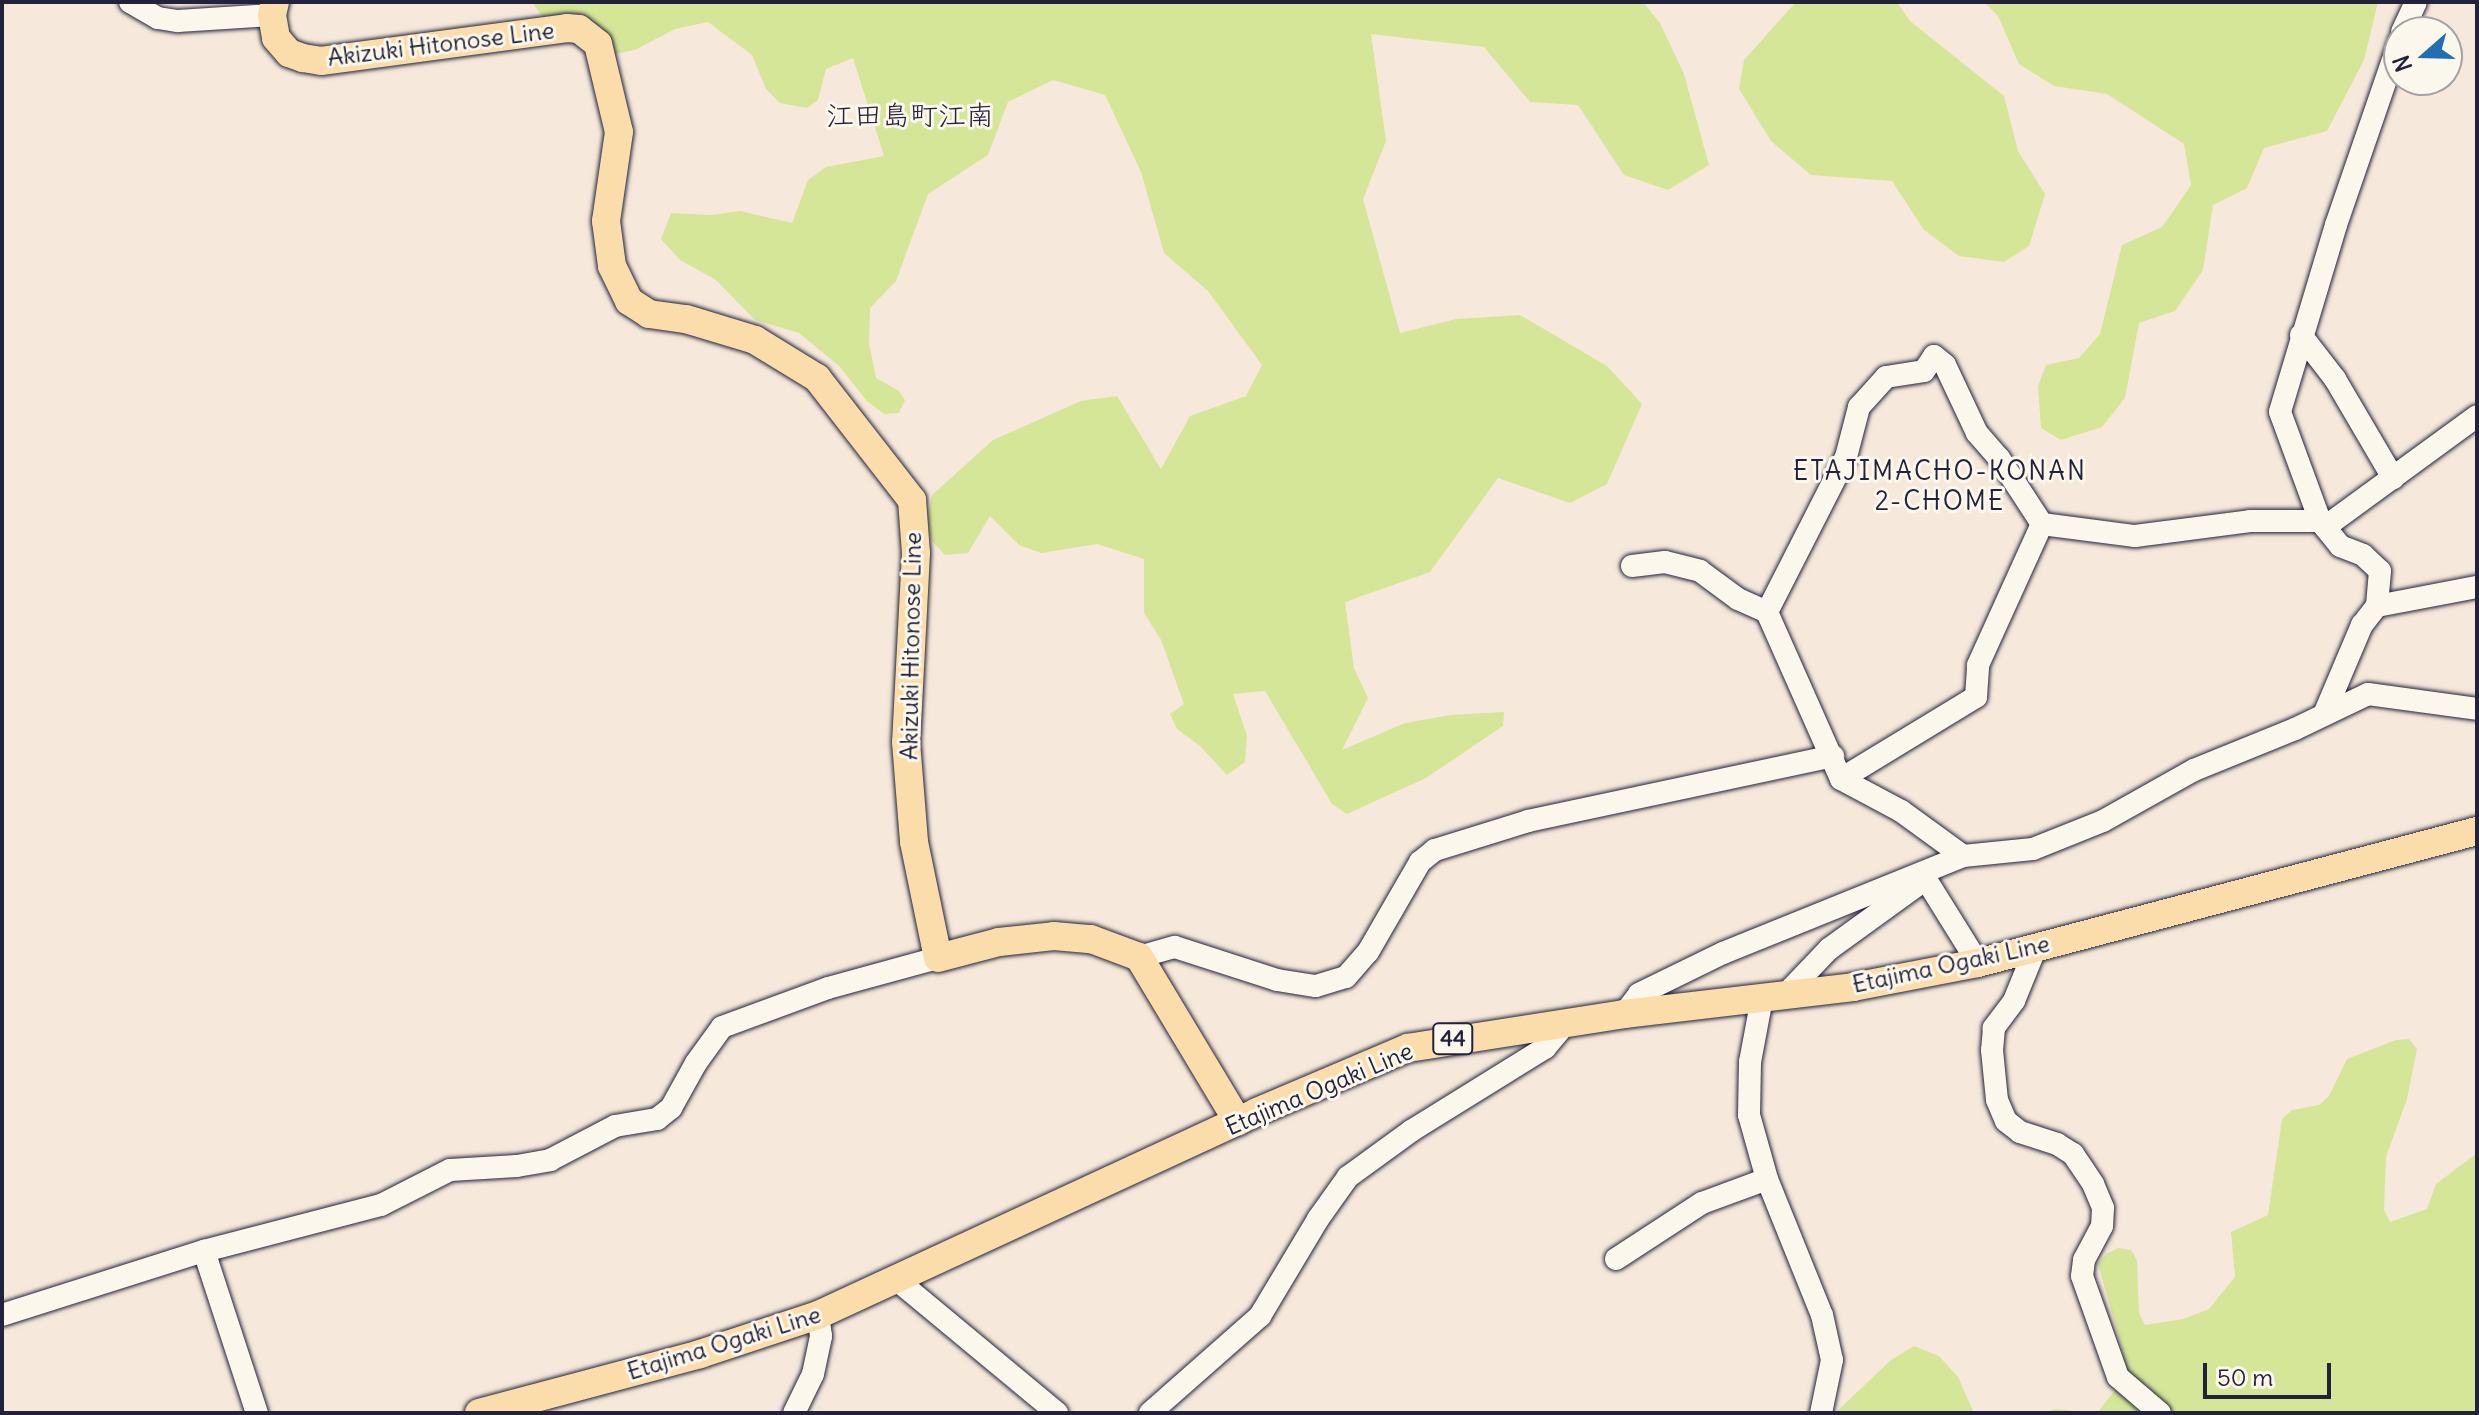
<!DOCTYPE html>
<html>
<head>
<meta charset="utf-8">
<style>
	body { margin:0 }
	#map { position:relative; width:2479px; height:1415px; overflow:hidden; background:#f6e9db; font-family:Delius,"Klee One",sans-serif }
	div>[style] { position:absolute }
	.green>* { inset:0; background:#d5e699 }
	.roads { filter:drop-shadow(0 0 2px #22223b) drop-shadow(0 0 2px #22223b) }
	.minor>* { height:22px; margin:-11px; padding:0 11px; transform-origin:11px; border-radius:11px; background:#fbf7ec }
	.major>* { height:28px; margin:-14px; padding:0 14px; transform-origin:14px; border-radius:14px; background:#faddab }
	span { translate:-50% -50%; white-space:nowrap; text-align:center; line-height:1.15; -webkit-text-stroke:6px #fbf7ec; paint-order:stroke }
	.shield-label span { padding:2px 6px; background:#fbf7ec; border:2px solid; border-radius:6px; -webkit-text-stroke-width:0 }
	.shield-label { font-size:22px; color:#22223b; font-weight:700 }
	.street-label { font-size:24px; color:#22223b }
	.neighbourhood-label { font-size:26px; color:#22223b; letter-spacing:2px }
	.quarter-label { font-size:28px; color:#22223b }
	.frame { position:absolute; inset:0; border:4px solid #22223b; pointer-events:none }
	.north { position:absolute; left:2383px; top:16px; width:80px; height:80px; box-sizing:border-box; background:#fbf7ec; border:2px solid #a4a2a5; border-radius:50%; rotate:250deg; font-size:22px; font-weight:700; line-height:32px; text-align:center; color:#22223b }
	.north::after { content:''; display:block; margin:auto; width:28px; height:36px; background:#1f6fb2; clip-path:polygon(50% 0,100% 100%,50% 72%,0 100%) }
	.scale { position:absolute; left:2203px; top:1363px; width:128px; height:36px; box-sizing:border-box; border:4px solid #22223b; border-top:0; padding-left:10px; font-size:24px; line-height:28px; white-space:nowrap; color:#22223b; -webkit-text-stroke:6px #fbf7ec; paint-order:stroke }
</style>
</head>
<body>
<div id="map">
	<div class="green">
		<i style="clip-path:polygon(532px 2px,1643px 2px,1660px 23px,1684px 74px,1709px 165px,1668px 190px,1624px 175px,1578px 105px,1530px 102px,1484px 47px,1371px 34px,1386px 141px,1363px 199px,1400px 333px,1456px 319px,1520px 315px,1607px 366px,1642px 404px,1607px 484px,1570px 503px,1498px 478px,1430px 572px,1345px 602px,1354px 668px,1368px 698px,1342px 750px,1405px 723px,1451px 715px,1504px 712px,1503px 726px,1426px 778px,1347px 814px,1332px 804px,1265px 691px,1233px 694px,1247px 736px,1245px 762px,1227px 775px,1200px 746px,1177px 729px,1170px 714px,1184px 704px,1161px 640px,1144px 613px,1144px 559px,1097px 544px,1041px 553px,1019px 545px,990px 516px,968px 553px,945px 555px,932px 541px,927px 521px,932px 495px,993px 440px,1081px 401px,1117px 396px,1161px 469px,1190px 416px,1246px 396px,1262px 365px,1208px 291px,1164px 253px,1141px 172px,1105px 95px,1053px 80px,1008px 102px,988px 155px,928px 194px,896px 281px,870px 308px,869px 344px,876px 378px,899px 391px,905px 400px,899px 413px,884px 414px,867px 401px,839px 366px,799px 333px,755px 320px,716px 280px,680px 260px,661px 239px,671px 213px,711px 215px,740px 211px,792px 223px,808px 180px,826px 167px,884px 156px,853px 58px,826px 69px,818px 100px,807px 108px,780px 103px,766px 89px,752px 55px,708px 22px,675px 29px,635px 50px,615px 54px,602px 37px,544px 19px)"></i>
		<i style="clip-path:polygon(1796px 2px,1897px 2px,1910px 21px,2004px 96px,2018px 151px,2045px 194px,2029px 246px,2004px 262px,1959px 256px,1924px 230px,1892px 181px,1811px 175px,1771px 141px,1739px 89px,1744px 60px)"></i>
		<i style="clip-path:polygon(1984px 2px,2378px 2px,2364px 60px,2327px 131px,2264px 148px,2247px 188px,2213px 205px,2203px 270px,2175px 311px,2139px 323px,2125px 398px,2102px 427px,2061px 440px,2041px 428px,2038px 386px,2046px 365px,2079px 358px,2100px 334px,2122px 245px,2162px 227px,2191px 185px,2184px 144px,2107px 94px,2054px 86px,2019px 64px,1998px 16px)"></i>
		<i style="clip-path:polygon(2409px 1039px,2417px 1049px,2407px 1099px,2386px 1157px,2384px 1210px,2390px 1222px,2427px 1209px,2436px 1184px,2477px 1153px,2477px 1413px,2043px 1413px,2055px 1409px,2097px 1413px,2123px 1380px,2123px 1352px,2098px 1264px,2106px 1254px,2118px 1248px,2131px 1250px,2137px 1260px,2139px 1313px,2145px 1325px,2183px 1319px,2209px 1309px,2235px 1277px,2231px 1232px,2268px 1215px,2282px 1119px,2292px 1110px,2319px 1105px,2329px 1096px,2347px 1059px,2396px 1040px)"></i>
		<i style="clip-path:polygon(1914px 1346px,1939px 1356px,1958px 1377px,1974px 1413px,1835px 1413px,1891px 1360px)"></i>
	</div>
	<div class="roads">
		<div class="minor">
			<i style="left:130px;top:2px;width:32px;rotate:30deg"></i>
			<i style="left:158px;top:18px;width:20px;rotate:9deg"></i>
			<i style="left:178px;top:21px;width:94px;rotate:-3.7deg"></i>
			<i style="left:2402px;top:32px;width:33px;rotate:-65deg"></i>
			<i style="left:2399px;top:42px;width:194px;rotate:109deg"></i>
			<i style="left:2336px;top:225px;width:195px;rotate:106.7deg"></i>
			<i style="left:2280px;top:412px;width:116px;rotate:69.8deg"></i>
			<i style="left:2320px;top:521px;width:32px;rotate:51deg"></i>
			<i style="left:2340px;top:546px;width:25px;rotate:21deg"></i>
			<i style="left:2363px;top:555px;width:23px;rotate:43deg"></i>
			<i style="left:2380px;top:571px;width:35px;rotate:95deg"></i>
			<i style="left:2377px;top:606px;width:102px;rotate:-10.8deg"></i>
			<i style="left:2301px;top:335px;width:56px;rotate:52.3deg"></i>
			<i style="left:2335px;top:379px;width:115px;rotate:59.6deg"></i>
			<i style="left:2325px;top:527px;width:188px;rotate:-36.1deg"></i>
			<i style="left:1632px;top:566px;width:33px;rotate:-7deg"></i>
			<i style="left:1665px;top:562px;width:36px;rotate:14deg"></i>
			<i style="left:1700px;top:571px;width:47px;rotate:36.4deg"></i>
			<i style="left:1738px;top:599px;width:32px;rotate:24deg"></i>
			<i style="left:2325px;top:712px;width:95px;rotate:-67deg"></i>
			<i style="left:2362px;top:625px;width:24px;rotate:-52deg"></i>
			<i style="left:1841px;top:779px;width:158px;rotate:-31.3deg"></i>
			<i style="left:1976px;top:697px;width:32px;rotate:-86deg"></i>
			<i style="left:1978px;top:665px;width:155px;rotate:-65.6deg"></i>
			<i style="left:1963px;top:856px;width:77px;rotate:-144deg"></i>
			<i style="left:1901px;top:811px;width:68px;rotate:-151.9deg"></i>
			<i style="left:1841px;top:779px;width:183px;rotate:-113.9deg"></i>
			<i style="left:1767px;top:612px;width:174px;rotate:-63deg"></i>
			<i style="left:1846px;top:457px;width:52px;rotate:-75.4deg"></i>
			<i style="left:1859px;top:407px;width:40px;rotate:-48deg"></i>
			<i style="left:1886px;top:377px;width:38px;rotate:-9deg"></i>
			<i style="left:1924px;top:371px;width:18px;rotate:-56deg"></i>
			<i style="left:1934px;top:356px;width:14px;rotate:39deg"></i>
			<i style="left:1945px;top:365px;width:75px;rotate:64.8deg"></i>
			<i style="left:1977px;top:433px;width:33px;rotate:49deg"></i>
			<i style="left:1999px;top:458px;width:79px;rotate:56.9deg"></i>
			<i style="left:2042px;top:524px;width:94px;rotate:7.4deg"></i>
			<i style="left:2135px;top:536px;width:116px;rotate:-7.4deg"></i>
			<i style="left:2250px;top:521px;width:70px"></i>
			<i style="left:1922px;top:873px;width:106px;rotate:58.1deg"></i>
			<i style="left:2036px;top:947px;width:58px;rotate:112.2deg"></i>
			<i style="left:2014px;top:1001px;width:34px;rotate:127deg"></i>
			<i style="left:1994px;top:1028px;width:22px;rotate:95deg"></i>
			<i style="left:1992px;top:1050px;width:50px;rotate:84.3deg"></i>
			<i style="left:1997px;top:1100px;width:23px;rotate:67deg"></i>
			<i style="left:2006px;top:1121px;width:18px;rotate:38deg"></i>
			<i style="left:2020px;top:1132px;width:39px;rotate:18deg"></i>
			<i style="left:2057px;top:1144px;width:19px;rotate:32deg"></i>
			<i style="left:2073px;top:1154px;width:36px;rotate:56deg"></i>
			<i style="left:2093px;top:1184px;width:26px;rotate:67deg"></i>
			<i style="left:2103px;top:1208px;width:18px;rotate:93deg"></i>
			<i style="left:2102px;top:1226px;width:38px;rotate:118deg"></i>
			<i style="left:2084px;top:1260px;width:16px;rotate:97deg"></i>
			<i style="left:2082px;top:1276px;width:107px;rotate:70.4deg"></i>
			<i style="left:2118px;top:1377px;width:55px;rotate:40.6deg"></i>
			<i style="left:1139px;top:957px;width:37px;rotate:-16deg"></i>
			<i style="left:1175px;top:947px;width:107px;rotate:17.9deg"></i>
			<i style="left:1277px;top:980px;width:39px;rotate:9deg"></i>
			<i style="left:1316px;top:986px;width:31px;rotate:-17deg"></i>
			<i style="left:1346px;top:977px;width:33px;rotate:-49deg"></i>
			<i style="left:1368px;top:952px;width:104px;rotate:-60deg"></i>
			<i style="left:1420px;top:862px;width:19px;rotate:-39deg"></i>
			<i style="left:1435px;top:850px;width:97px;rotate:-17.3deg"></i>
			<i style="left:1528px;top:821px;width:312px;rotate:-12deg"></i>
			<i style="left:1785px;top:995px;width:64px;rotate:-46.3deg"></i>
			<i style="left:1829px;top:949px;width:116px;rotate:-35.9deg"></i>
			<i style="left:1762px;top:998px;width:65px;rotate:100.6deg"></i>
			<i style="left:1750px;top:1062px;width:53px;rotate:91.1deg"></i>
			<i style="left:1749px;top:1115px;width:66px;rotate:74.3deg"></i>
			<i style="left:1767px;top:1179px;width:147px;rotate:68deg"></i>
			<i style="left:1822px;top:1315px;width:46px;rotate:77.5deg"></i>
			<i style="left:1832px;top:1360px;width:54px;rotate:101.7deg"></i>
			<i style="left:1624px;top:1014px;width:25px;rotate:-53deg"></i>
			<i style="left:1639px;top:994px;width:93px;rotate:-26deg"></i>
			<i style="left:1723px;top:953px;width:259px;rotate:-22deg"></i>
			<i style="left:1963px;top:856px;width:70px;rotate:-5.7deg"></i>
			<i style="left:2033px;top:849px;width:75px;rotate:-21.8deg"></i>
			<i style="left:2103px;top:821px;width:104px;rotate:-29.3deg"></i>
			<i style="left:2194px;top:770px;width:109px;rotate:-22.1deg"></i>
			<i style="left:2295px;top:729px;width:81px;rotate:-25.6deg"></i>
			<i style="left:2368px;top:694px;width:110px;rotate:7.8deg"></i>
			<i style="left:204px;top:1251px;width:170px;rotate:71.9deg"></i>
			<i style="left:1616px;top:1259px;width:103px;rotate:-33.1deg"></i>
			<i style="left:1702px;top:1203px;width:69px;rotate:-20.3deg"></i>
			<i style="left:897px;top:1280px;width:208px;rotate:39.7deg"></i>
			<i style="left:2px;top:1315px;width:212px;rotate:-17.6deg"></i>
			<i style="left:204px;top:1251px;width:183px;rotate:-14.6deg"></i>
			<i style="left:381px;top:1205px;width:77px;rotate:-26.9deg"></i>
			<i style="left:450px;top:1170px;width:67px;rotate:-3.4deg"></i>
			<i style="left:517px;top:1166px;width:34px;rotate:-10deg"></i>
			<i style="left:550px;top:1160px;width:73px;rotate:-27.6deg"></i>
			<i style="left:615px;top:1126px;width:43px;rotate:-9.5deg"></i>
			<i style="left:657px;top:1119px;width:18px;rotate:-38deg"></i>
			<i style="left:671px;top:1108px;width:51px;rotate:-60.9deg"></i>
			<i style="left:696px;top:1063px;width:44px;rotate:-54.2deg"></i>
			<i style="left:722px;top:1027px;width:113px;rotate:-20.2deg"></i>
			<i style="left:828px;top:988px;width:114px;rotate:-15.3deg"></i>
			<i style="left:794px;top:1413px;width:43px;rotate:-64deg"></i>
			<i style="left:813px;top:1374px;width:39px;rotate:-78deg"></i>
			<i style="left:821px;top:1336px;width:21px;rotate:-98deg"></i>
			<i style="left:1150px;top:1413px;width:147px;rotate:-41.4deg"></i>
			<i style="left:1260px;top:1316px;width:113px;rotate:-59.1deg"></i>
			<i style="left:1318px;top:1219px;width:52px;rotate:-54.5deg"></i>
			<i style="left:1348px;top:1177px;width:78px;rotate:-36.1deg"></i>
			<i style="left:1411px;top:1131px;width:158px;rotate:-31.8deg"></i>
			<i style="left:1545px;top:1048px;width:31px;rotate:-50deg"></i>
		</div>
		<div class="major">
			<i style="left:275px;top:2px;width:13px;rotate:103deg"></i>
			<i style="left:272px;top:15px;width:23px;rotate:80deg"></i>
			<i style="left:276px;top:38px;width:20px;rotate:49deg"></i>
			<i style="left:289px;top:53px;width:15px;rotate:20deg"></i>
			<i style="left:303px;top:58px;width:18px;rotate:9deg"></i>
			<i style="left:321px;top:61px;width:248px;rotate:-7.6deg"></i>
			<i style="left:567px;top:28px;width:12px;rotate:5deg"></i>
			<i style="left:579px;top:29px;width:24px;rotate:38deg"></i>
			<i style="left:598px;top:44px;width:90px;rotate:76.6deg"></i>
			<i style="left:619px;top:132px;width:90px;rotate:98.3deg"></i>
			<i style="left:606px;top:221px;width:45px;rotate:82.4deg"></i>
			<i style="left:612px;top:266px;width:39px;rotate:64deg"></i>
			<i style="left:629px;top:301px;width:24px;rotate:33deg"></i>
			<i style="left:649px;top:314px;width:37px;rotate:8deg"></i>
			<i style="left:686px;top:319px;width:72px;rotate:16.9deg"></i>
			<i style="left:755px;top:340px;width:73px;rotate:31.5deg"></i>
			<i style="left:817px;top:378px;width:155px;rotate:52.1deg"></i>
			<i style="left:912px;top:500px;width:53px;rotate:85.7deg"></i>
			<i style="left:916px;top:553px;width:189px;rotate:93deg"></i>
			<i style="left:906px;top:742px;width:100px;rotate:85.4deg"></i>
			<i style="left:914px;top:842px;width:118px;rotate:78.3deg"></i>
			<i style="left:938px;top:958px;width:63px;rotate:-14.7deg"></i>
			<i style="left:999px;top:942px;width:55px;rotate:-6.2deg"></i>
			<i style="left:1054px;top:936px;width:37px;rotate:5deg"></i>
			<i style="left:1091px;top:939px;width:51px;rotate:20.6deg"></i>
			<i style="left:1139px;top:957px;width:192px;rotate:59deg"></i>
			<i style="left:479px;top:1413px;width:229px;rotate:-14.9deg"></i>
			<i style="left:700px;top:1354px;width:124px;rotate:-18.3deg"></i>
			<i style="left:818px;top:1315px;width:484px;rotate:-24.8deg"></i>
			<i style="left:1257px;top:1112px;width:164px;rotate:-23deg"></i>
			<i style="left:1408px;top:1048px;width:219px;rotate:-8.9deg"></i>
			<i style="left:1624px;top:1014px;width:231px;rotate:-6.7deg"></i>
			<i style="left:1853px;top:987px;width:127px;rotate:-10.9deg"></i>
			<i style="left:1978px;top:963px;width:516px;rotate:-14.82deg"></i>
		</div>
	</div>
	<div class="shield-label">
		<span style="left:1453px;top:1039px">44</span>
	</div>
	<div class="street-label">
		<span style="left:441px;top:44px;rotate:-7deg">Akizuki Hitonose Line</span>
		<span style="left:911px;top:646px;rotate:-89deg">Akizuki Hitonose Line</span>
		<span style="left:1951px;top:964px;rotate:-12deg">Etajima Ogaki Line</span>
		<span style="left:1319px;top:1089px;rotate:-23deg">Etajima Ogaki Line</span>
		<span style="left:724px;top:1343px;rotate:-17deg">Etajima Ogaki Line</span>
	</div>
	<div class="neighbourhood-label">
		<span style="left:1940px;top:486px">ETAJIMACHO-KONAN<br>2-CHOME</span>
	</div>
	<div class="quarter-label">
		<span style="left:910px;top:115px">江田島町江南</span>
	</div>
	<div class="frame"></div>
	<div class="north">N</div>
	<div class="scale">50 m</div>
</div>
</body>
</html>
